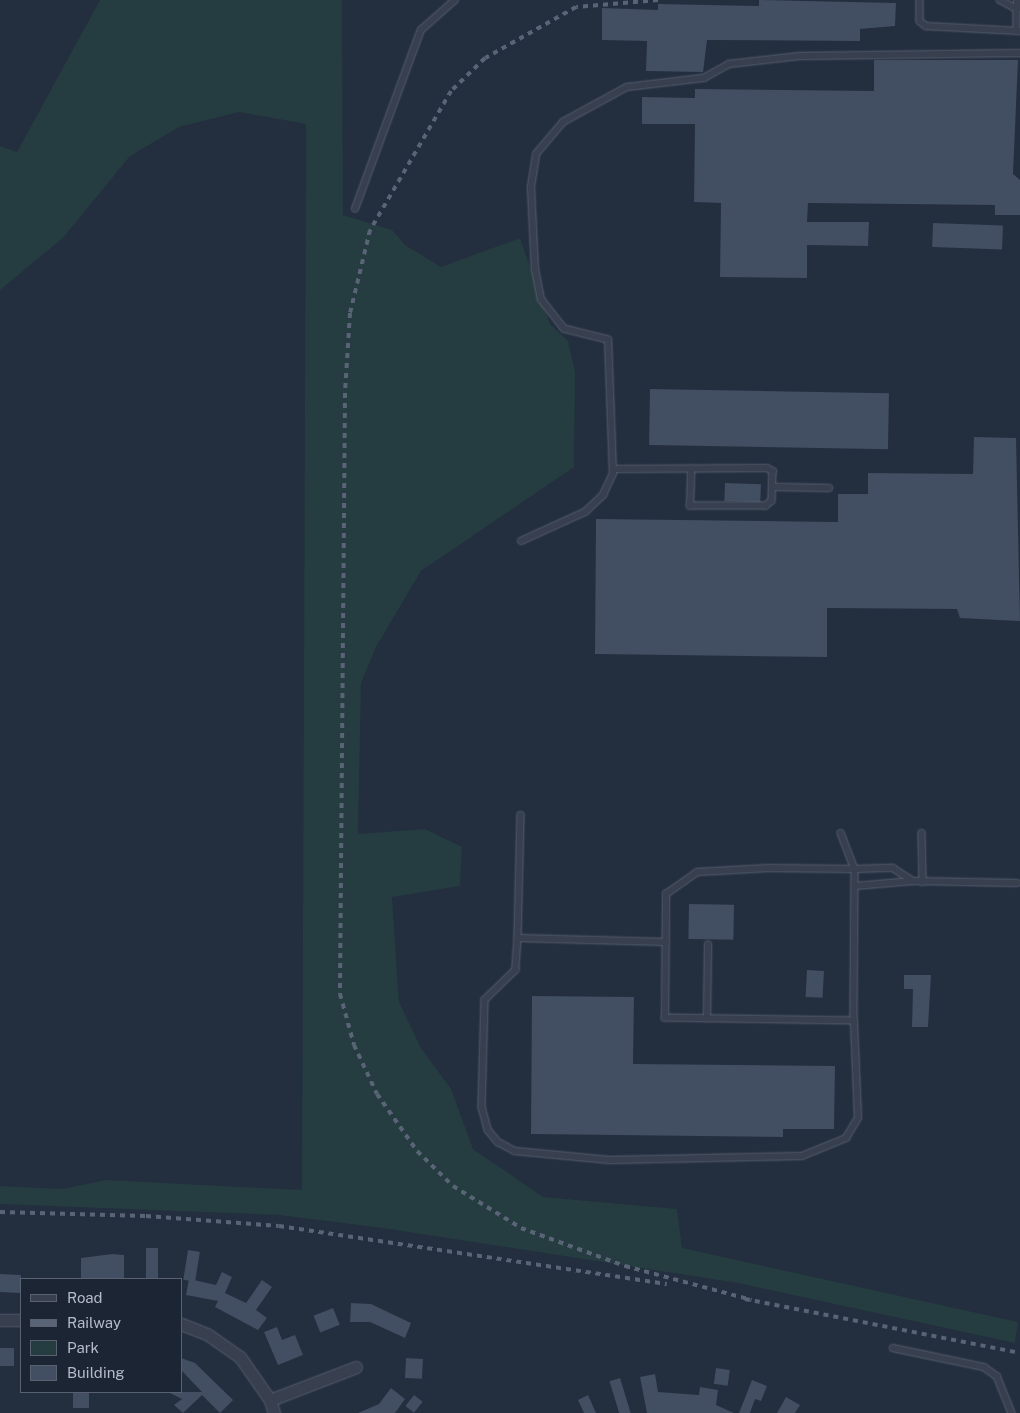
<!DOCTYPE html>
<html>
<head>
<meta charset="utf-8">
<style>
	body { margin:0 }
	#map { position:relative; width:1020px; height:1413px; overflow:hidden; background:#232e3f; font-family:"Public Sans",sans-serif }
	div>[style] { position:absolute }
	.green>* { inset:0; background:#253c40 }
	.building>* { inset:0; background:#424e61; transform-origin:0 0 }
	.roads { filter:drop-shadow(0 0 1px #565e6d) drop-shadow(0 0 1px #565e6d) }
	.lane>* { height:5.5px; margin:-2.75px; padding:0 2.75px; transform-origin:2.75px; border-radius:2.75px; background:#38404f }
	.street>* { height:11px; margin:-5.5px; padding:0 5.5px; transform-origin:5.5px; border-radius:5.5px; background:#38404f }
	.rail>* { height:4px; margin-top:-2px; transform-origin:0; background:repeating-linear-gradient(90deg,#596476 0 5px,transparent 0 10px) }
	span { translate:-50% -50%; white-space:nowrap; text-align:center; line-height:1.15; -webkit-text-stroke:5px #1c2534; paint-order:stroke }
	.legend { position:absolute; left:20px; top:1278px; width:162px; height:115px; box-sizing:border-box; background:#1c2534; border:1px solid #596170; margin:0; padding:6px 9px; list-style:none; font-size:15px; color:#b4bbca }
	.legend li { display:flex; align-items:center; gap:10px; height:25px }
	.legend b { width:25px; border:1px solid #596170 }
</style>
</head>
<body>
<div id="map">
	<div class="green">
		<i style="clip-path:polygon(100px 0,342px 0,343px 215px,392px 230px,405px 245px,441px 267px,520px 238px,550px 324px,568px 341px,575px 372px,574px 467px,421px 571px,376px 647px,361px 683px,358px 834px,425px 829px,462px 847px,460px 886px,392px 897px,399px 1002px,421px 1048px,451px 1089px,473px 1149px,543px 1197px,677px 1209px,682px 1248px,1018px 1322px,1015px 1343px,738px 1283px,383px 1228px,279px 1215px,0 1204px,0 1186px,63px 1189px,106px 1180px,302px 1190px,306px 124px,239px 112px,179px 127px,130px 156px,63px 238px,0 290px,0 146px,17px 152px)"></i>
	</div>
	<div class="building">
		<i style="clip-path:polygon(759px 0,896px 3px,895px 26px,860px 29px,860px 41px,707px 40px,703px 72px,646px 71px,647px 41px,602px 40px,602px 8px,658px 10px,658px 4px,759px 6px)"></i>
		<i style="clip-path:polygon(874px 60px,1018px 60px,1013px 174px,1020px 180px,1020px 215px,995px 215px,995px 205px,808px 203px,807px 222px,869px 222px,868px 246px,807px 245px,807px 278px,720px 277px,721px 203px,694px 202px,695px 124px,642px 124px,642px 97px,695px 98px,695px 89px,874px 91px)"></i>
		<i style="left:933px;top:223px;width:70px;height:24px;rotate:2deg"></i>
		<i style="left:650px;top:389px;width:239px;height:56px;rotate:1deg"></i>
		<i style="clip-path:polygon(974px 437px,1016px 438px,1020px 621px,960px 618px,957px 609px,827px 608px,827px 657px,595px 654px,596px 519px,838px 522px,838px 494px,868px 494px,868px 473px,973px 474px)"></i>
		<i style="left:725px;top:483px;width:36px;height:18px;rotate:2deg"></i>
		<i style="left:689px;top:904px;width:45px;height:35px;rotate:1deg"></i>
		<i style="left:807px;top:970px;width:17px;height:27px;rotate:3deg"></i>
		<i style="clip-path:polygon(904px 975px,931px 975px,928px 1027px,912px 1027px,913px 989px,904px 989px)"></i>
		<i style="clip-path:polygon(532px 996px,634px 997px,633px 1064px,835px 1066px,834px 1129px,783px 1129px,783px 1137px,531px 1134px)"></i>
		<i style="left:146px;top:1248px;width:12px;height:31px"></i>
		<i style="left:188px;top:1250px;width:12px;height:30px;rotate:9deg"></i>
		<i style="clip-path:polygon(112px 1254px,124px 1255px,124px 1279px,81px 1279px,81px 1258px)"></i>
		<i style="clip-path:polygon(222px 1272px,232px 1277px,225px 1293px,246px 1303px,262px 1280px,272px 1287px,256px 1310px,267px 1318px,258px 1330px,215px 1307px,218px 1301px,186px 1295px,189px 1279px,216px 1285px)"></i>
		<i style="left:0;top:1274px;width:21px;height:18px;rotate:3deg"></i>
		<i style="clip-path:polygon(351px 1303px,371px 1304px,411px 1323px,405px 1338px,370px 1322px,350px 1322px)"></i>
		<i style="left:333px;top:1308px;width:18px;height:21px;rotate:68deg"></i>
		<i style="clip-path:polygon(277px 1327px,282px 1340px,295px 1335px,303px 1355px,278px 1365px,264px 1332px)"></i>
		<i style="left:0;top:1348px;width:14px;height:18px"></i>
		<i style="clip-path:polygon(181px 1358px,195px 1363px,233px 1400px,220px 1413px,202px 1395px,183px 1413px,174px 1405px,182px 1399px,168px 1392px,202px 1392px,181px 1370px)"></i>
		<i style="left:406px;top:1358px;width:17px;height:20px;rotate:3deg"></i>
		<i style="left:716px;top:1368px;width:14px;height:16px;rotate:8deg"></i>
		<i style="clip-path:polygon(655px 1374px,658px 1392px,699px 1395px,700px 1387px,718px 1390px,716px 1405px,734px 1413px,647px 1413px,640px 1377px)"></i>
		<i style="left:620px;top:1378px;width:37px;height:11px;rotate:73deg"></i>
		<i style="clip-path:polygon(752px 1380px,767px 1386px,761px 1401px,755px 1399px,750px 1413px,739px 1413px)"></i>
		<i style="clip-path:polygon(391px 1388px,405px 1399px,395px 1413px,358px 1413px,379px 1404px)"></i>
		<i style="left:73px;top:1392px;width:16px;height:16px"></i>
		<i style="left:414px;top:1395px;width:11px;height:14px;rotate:38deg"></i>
		<i style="clip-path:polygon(588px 1395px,596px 1413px,584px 1413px,578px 1400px)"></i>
		<i style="clip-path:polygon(786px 1397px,800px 1405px,795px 1413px,777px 1413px)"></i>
	</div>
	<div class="roads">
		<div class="lane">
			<i style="left:920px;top:0;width:21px;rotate:90deg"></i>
			<i style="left:920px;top:21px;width:8px;rotate:40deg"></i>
			<i style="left:926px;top:26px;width:94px;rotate:3deg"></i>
			<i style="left:1000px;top:0;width:19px;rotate:28deg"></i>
			<i style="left:1017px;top:9px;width:22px;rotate:90deg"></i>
			<i style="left:1017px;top:9px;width:9px;rotate:-90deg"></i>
			<i style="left:355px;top:209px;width:191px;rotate:-69.8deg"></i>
			<i style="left:421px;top:30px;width:45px;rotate:-41.4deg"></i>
			<i style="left:613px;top:469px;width:154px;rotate:-0.4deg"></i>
			<i style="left:767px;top:468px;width:7px;rotate:27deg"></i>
			<i style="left:773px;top:471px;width:30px;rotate:92deg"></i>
			<i style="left:772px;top:501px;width:8px;rotate:140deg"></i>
			<i style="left:766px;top:506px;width:76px;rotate:180deg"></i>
			<i style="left:690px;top:506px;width:37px;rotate:-88deg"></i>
			<i style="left:775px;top:487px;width:54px;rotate:1.1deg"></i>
			<i style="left:521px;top:541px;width:70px;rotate:-24.4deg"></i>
			<i style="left:585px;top:512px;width:25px;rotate:-43deg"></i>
			<i style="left:603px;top:495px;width:23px;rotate:-65deg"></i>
			<i style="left:613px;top:474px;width:134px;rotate:-92.1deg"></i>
			<i style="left:608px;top:340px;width:45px;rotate:-166deg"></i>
			<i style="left:564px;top:329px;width:37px;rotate:-128deg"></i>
			<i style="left:541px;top:300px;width:31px;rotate:-101deg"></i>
			<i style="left:535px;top:270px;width:83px;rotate:-92.8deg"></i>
			<i style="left:531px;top:187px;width:33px;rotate:-81deg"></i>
			<i style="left:536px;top:154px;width:42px;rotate:-49.8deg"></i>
			<i style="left:563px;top:122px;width:73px;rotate:-28.7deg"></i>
			<i style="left:627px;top:87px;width:78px;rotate:-6.7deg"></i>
			<i style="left:704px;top:78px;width:29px;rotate:-29deg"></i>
			<i style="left:729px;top:64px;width:71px;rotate:-6.4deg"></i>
			<i style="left:800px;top:56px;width:220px;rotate:-0.8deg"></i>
			<i style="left:521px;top:815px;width:123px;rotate:91.4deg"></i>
			<i style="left:518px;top:938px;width:148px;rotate:1.5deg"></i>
			<i style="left:841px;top:833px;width:39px;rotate:69deg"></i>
			<i style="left:855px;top:869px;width:152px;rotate:90.4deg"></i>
			<i style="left:854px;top:1021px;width:189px;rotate:-179.1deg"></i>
			<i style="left:665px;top:1018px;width:124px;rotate:-89.5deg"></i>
			<i style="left:666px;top:894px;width:38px;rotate:-35deg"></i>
			<i style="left:697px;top:872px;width:72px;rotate:-3.2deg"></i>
			<i style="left:769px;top:868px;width:86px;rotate:0.7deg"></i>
			<i style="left:855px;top:869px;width:38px;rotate:-2deg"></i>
			<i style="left:893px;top:868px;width:24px;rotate:33deg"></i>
			<i style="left:913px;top:881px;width:104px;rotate:1.1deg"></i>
			<i style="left:922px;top:833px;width:49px;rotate:88.8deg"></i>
			<i style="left:855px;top:886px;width:58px;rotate:-4.9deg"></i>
			<i style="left:518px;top:938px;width:32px;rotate:94deg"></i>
			<i style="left:516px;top:970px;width:43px;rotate:135.9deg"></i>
			<i style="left:485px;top:1000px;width:107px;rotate:91.6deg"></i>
			<i style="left:482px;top:1107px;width:24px;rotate:75deg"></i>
			<i style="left:488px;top:1130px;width:16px;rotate:50deg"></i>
			<i style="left:498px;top:1142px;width:19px;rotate:28deg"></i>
			<i style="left:515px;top:1151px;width:95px;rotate:5.4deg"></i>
			<i style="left:610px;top:1160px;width:192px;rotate:-1.2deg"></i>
			<i style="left:802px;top:1156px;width:48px;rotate:-22.2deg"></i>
			<i style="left:846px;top:1138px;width:23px;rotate:-59deg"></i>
			<i style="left:858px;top:1118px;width:97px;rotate:-92.4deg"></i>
			<i style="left:707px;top:1019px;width:74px;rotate:-89.2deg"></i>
			<i style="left:893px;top:1348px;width:93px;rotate:11.8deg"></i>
			<i style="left:984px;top:1367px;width:16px;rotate:35deg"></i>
			<i style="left:997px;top:1376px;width:40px;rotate:68deg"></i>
		</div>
		<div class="street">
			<i style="left:0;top:1320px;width:21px"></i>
			<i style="left:181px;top:1324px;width:28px;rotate:21deg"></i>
			<i style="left:207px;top:1334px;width:40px;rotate:34.9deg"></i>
			<i style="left:240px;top:1357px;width:52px;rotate:55.1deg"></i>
			<i style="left:270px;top:1400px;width:14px;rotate:73deg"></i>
			<i style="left:270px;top:1400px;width:92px;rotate:-21deg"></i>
		</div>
	</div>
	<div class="rail">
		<i style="left:658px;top:0;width:82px;rotate:175.1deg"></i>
		<i style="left:576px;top:7px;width:104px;rotate:150.7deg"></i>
		<i style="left:485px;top:58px;width:47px;rotate:135.9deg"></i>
		<i style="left:451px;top:91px;width:161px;rotate:120.2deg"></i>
		<i style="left:370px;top:230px;width:85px;rotate:103.5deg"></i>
		<i style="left:350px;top:313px;width:80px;rotate:93.6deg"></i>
		<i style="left:345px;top:393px;width:601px;rotate:90.48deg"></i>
		<i style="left:340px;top:994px;width:53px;rotate:74.6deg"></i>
		<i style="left:354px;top:1045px;width:54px;rotate:64.9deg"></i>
		<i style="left:377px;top:1094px;width:70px;rotate:54.9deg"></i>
		<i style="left:417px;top:1151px;width:50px;rotate:44.2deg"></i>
		<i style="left:453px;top:1186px;width:80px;rotate:31.7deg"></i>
		<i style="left:521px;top:1228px;width:111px;rotate:20.1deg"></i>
		<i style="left:625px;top:1266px;width:131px;rotate:15deg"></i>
		<i style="left:0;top:1212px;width:146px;rotate:1.6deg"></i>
		<i style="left:146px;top:1216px;width:133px;rotate:4.3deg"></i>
		<i style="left:279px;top:1226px;width:392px;rotate:8.5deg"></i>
		<i style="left:745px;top:1299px;width:280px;rotate:11.1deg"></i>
	</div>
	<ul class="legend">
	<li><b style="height:6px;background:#38404f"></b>Road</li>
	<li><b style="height:6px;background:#596476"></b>Railway</li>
	<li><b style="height:14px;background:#253c40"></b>Park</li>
	<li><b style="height:14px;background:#424e61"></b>Building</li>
	</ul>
</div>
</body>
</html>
